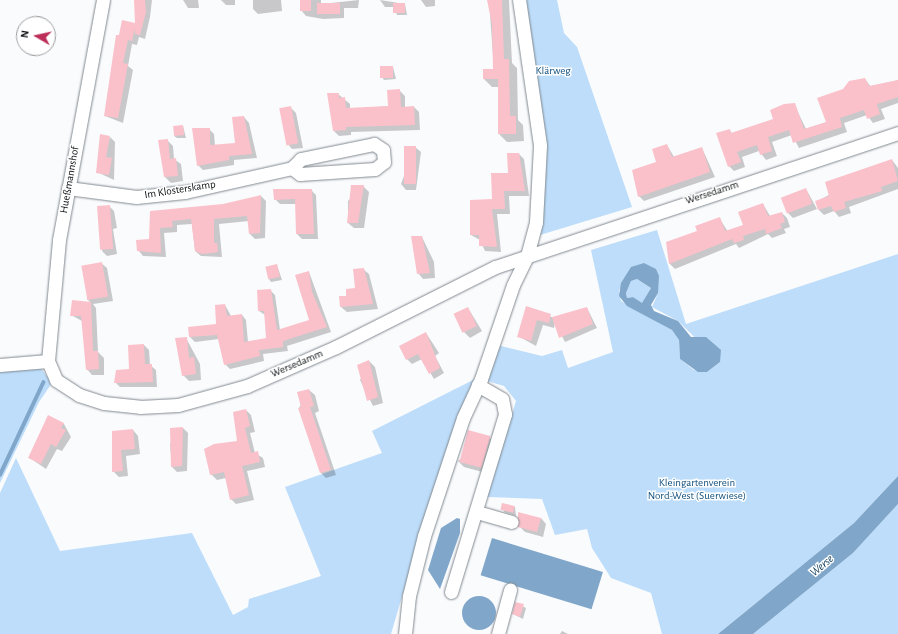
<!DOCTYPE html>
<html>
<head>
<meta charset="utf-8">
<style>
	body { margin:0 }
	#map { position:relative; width:898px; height:634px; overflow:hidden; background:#fafbfd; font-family:"Alegreya Sans",sans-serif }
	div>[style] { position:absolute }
	.green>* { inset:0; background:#bdddfa }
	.water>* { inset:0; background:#80a7ca; transform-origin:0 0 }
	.round { border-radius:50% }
	.shadow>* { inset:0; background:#0003 }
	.stream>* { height:3.5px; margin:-1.75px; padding:0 1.75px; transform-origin:1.75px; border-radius:1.75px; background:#80a7ca }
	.building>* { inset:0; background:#fbc1ca; transform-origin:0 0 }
	.roads { filter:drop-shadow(0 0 1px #808990) drop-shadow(0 0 1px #808990) }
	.minor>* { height:13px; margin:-6.5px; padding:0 6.5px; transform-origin:6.5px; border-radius:6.5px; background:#fff }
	span { translate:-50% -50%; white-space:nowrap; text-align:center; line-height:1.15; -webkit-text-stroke:3px #fff; paint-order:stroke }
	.park-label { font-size:11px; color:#104e7c }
	.street-label { font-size:11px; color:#090c0e }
	.water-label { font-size:12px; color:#023254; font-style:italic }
	.north { position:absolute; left:16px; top:16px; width:40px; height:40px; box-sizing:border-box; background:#fff; border:1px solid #9d9e9f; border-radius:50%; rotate:279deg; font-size:11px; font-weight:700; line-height:16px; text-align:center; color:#090c0e }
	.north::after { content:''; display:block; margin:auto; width:14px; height:18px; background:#bd2e59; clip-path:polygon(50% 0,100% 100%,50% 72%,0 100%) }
</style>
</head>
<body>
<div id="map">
	<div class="green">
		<i style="clip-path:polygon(524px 0,557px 0,564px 33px,577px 47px,632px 207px,540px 235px,547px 142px)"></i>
		<i style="clip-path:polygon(evenodd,657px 230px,686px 324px,898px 254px,898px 476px,854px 523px,718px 634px,662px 634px,651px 593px,611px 578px,592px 548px,587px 529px,555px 535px,542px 499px,487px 497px,516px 401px,504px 386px,477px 378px,421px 532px,391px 634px,0 634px,0 493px,16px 458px,60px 551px,192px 533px,233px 615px,248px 607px,249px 599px,321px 576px,285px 487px,382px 453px,372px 431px,477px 378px,489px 343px,542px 356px,562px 350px,568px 368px,613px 352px,591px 250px,657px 230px,651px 266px,658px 293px,652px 307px,678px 321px,720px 362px,707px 372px,694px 370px,680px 359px,679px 340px,672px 330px,621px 301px,619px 290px,651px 266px)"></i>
		<i style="clip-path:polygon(637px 279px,651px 288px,642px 304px,633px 297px,627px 298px,626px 293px,631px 281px)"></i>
		<i style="clip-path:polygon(39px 366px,52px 383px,39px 402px,0 483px,0 369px)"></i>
		<i style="clip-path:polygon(898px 504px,898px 634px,753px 634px,853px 553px)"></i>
	</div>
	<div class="water">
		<i style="clip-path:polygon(evenodd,644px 263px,656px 269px,659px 276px,658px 293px,651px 305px,654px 311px,678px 321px,691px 337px,706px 337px,721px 350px,720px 362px,707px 372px,698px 372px,680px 359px,679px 340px,672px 330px,627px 306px,619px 296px,621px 283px,631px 267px,644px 263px,637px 279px,651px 288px,642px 303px,633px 297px,627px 298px,626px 293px,631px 281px,637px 279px)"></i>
		<i style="clip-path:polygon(898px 476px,898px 504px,853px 553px,753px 634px,718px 634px,854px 523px)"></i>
		<i style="clip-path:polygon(457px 518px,460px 519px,460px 533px,440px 589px,428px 570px,441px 528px)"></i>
		<i style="left:492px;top:538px;width:116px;height:39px;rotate:17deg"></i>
		<i class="round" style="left:462px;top:596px;width:34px;height:34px"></i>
	</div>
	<div class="shadow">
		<i style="clip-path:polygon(136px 0,152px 0,150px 17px,145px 39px,139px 37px,137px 45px,132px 44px,128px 66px,133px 70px,123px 123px,105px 116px,120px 36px,136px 24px)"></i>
		<i style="clip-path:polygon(183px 0,198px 0,199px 8px,188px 8px)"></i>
		<i style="clip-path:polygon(221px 0,235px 0,235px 5px,226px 5px)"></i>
		<i style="clip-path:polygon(253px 0,281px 0,282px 11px,258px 14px,253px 9px)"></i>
		<i style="clip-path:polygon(301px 0,321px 0,321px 4px,359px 0,358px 8px,344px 8px,344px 18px,323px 19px,306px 16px,301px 10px)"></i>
		<i style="clip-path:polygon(380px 0,405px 4px,407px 15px,397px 15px,394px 7px,385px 7px)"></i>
		<i style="clip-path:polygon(421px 0,435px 0,435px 6px,426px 7px)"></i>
		<i style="clip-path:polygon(489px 0,509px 0,512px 63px,517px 68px,518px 120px,523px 125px,524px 141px,507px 142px,499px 134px,499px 87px,492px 87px,484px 79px,494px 70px)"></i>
		<i style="clip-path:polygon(393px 67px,396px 79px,384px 80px,382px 77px)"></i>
		<i style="clip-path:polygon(865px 79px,871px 87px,898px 80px,898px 103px,881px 109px,885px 119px,873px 123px,867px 115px,844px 123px,847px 132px,799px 148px,792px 135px,772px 142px,777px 156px,766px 160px,759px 151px,742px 157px,745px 167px,734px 171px,729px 166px,729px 130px,733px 134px,774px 120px,794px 104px,806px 129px,827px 122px,844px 90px)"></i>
		<i style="clip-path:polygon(399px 90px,405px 96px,405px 107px,414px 107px,419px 112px,420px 130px,351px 132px,351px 135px,339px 136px,334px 131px,338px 94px,350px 104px,350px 109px,389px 106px)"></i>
		<i style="clip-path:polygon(290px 107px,296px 113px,303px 148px,292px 149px,287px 143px)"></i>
		<i style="clip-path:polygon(244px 117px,249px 123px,257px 158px,234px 160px,234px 165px,203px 170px,198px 165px,209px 129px,214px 134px,215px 146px,236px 144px)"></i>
		<i style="clip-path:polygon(183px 126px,186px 138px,177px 138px,174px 136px)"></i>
		<i style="clip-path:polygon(110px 137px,115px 142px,114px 180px,97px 172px)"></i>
		<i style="clip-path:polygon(167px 140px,173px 146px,174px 159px,181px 164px,183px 181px,171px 183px,165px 177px,159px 141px)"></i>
		<i style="clip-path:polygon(667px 145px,674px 157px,702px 148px,715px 177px,644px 201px,639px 196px)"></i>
		<i style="clip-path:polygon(415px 147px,421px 152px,416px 190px,406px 190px,401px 184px)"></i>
		<i style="clip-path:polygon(519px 154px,524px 159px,529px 196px,509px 196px,510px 214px,497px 214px,501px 252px,485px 251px,480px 240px,471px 235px)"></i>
		<i style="clip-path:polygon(892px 160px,898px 168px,898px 189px,849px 207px,851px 213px,839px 217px,834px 211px,824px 215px,819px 210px,816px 202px)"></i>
		<i style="clip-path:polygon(363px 186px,369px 192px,364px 228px,354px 228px,348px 223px,348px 201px)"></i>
		<i style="clip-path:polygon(806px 189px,817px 209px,793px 218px,787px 212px)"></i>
		<i style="clip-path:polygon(311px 190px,316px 195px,318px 239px,302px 239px,297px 234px,296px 204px,280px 204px,275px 199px)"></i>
		<i style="clip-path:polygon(261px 196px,266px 201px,265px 238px,255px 239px,250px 234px,249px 221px,219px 224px,222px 257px,201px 256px,195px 251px,192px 224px,177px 225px,177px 232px,164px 233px,166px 257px,143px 256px,138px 250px,150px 240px,151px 212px,223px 205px)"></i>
		<i style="clip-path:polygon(763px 204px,770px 216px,782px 213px,787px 218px,790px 227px,784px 229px,786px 233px,772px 238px,768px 234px,739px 248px,736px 244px,675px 269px,670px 264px,667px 242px,698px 232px,720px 219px,728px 232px,744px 226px)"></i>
		<i style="clip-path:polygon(109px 206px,114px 211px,117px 228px,113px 229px,117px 254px,107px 256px,102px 251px)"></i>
		<i style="clip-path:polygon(422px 237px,434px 262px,435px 278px,423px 279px,418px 273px)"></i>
		<i style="clip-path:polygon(101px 263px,107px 268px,113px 301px,93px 304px,96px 308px,98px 352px,104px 358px,104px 375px,92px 375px,87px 369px,82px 321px,71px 315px,73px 301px,91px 303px,87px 299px)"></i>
		<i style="clip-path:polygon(277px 265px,282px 280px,271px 282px,269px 279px)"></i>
		<i style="clip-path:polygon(363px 269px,369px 274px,378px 309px,347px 312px,341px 307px,356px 289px)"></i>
		<i style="clip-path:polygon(309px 272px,331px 332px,287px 346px,288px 351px,263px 354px,264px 361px,230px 369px,225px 364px,219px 339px,195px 342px,190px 337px,189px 328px,217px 325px,225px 305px,231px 316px,242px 315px,246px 320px,248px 342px,267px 339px,265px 315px,259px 311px,270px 290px,275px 295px,280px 330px,310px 321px)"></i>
		<i style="clip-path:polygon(527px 307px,554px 318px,587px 308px,597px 328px,565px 342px,555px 323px,554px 328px,543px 325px,536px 346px,518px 336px)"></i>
		<i style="clip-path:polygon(468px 308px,482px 331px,470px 338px,464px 332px)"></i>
		<i style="clip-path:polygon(426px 333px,439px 353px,435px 356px,444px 373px,434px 379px,422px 359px,412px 364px,407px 359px)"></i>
		<i style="clip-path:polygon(186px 338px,200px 364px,201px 380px,189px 381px,183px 375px)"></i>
		<i style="clip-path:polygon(144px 345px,149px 350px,150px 365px,156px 370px,157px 387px,120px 387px,115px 382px,130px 370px,129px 346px)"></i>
		<i style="clip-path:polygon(369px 361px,375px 367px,383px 403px,373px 406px,360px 380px)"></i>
		<i style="clip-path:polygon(309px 390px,315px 395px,319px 411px,315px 413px,336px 475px,326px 478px,321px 473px,299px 408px)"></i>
		<i style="clip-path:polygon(246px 410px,251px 415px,255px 432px,250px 433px,255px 453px,263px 458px,265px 467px,247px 471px,254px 500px,236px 504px,231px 499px,226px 478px,217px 480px,211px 474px,238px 442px)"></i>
		<i style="clip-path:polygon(48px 416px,64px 424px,58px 432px,64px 424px,71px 437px,62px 451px,57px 449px,46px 469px,30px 458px)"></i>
		<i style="clip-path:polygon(183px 428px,188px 433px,187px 471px,177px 472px,172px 467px,170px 444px)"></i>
		<i style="clip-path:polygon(133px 430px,138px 436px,140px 454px,126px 456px,128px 476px,119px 477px,113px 471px,113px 432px)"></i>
		<i style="clip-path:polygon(489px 437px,495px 443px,486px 473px,464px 467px,458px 461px)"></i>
		<i style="clip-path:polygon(503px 504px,515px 507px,516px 516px,504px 512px)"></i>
		<i style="clip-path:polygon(541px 518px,546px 524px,543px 537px,525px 532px,519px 526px)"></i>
		<i style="clip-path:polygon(516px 603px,526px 608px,523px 619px,513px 614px)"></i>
		<i style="clip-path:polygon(562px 631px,568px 634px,560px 634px)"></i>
	</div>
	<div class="stream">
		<i style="left:0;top:475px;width:102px;rotate:-64.9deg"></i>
	</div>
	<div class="building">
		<i style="clip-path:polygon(134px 0,145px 0,146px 12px,140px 35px,135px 34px,135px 28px,132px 41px,128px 40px,123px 63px,128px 64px,118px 118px,104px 116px,116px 35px,119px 35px,122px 20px,135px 23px)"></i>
		<i style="left:300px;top:0;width:11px;height:11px"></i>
		<i style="clip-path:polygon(487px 0,502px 0,504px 59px,509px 59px,510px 116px,516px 116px,516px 134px,498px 134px,498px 79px,483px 79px,483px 69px,493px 69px,492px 24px)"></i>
		<i style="left:317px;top:3px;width:23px;height:11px"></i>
		<i style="left:393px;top:3px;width:12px;height:10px"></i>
		<i style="left:380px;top:66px;width:13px;height:12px"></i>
		<i style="clip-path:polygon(865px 78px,869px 86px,898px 80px,898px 97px,877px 104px,880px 114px,867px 119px,864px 110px,840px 118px,842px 127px,793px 143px,789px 130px,768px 137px,772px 151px,760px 155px,757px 145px,737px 152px,741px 162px,728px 167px,716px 133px,730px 129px,731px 133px,773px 119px,770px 110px,784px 104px,795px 103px,804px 129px,826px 122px,817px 98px,843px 89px,849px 81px)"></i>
		<i style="clip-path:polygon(400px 89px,401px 107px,414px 106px,415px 125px,346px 127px,346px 130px,333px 131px,327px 93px,339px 93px,339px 98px,345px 97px,346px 108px,388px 106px,387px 90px)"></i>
		<i style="left:291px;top:106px;width:38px;height:12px;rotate:79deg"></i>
		<i style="clip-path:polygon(244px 116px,252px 154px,229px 156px,229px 160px,197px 166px,192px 128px,210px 128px,210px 145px,235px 143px,232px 117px)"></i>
		<i style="left:183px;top:125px;width:10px;height:10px;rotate:84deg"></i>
		<i style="clip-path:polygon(100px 134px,110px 136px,106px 157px,112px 158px,109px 175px,96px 173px)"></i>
		<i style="clip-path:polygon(168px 139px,170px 159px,176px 158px,178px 176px,164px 177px,158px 140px)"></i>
		<i style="clip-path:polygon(667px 144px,672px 157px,702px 147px,710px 172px,638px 197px,632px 170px,656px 162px,652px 149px)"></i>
		<i style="left:404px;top:146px;width:12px;height:38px"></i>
		<i style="clip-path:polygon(507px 153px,519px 153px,525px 191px,504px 191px,505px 209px,492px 209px,497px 247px,479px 246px,479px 235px,470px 235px,470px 200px,492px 199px,491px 173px,508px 173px)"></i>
		<i style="clip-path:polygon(892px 159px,898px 181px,881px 187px,882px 191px,844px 202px,846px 208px,834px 212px,831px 206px,818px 210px,815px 201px,829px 196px,825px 182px)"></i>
		<i style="clip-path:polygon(351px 185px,364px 185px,358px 223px,347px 223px)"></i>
		<i style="left:806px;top:188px;width:17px;height:27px;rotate:69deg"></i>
		<i style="clip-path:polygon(273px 189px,312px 189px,314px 234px,296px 234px,295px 199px,274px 200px)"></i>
		<i style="clip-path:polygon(261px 195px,260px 233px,249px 234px,247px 216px,214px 219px,214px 243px,217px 243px,218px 252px,202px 254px,195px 251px,191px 219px,172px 221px,173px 227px,160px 228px,161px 253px,137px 251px,136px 240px,149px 239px,150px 211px,223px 204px)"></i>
		<i style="clip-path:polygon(763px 203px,768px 216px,782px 212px,785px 222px,780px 224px,782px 228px,766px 234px,765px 229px,743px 236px,744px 240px,734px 243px,732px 239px,669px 264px,666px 242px,697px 231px,695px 226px,720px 217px,725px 231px,743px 225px,738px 212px)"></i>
		<i style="left:110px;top:205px;width:44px;height:13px;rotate:86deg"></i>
		<i style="clip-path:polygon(411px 236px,422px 236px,430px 273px,417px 274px)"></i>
		<i style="left:102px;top:262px;width:35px;height:21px;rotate:80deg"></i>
		<i style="left:277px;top:264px;width:13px;height:12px;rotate:77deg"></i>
		<i style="clip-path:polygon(364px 268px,373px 304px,340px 307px,339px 296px,346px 296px,346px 289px,355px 288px,353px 269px)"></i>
		<i style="clip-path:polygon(309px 271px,312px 292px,327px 327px,283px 341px,283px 347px,259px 350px,260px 356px,224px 365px,217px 335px,189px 337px,188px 327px,216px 324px,215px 305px,225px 304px,227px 316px,242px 314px,244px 342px,266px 338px,264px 311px,258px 311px,257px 290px,271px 289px,277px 330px,309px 320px,295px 275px)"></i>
		<i style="clip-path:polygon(72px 300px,91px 302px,93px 351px,98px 351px,99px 369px,86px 370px,81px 316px,70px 316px)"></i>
		<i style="clip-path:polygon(526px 306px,551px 314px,549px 323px,537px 320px,531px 341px,517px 337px)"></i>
		<i style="left:468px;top:307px;width:21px;height:16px;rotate:65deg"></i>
		<i style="clip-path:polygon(587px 307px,593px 324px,559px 338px,552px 317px)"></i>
		<i style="clip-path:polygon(426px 332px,440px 368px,429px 374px,418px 354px,406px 360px,399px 346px)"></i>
		<i style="clip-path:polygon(187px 337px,189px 358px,194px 357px,196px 374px,182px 376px,175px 338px)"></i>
		<i style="clip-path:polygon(144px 344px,145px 364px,152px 364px,153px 382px,114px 383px,116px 370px,129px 369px,128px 345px)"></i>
		<i style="clip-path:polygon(369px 360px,378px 397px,367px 401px,357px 365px)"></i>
		<i style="clip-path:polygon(309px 389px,314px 406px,310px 407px,331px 470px,320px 473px,298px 408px,301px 407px,297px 392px)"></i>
		<i style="clip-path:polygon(246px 409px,250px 426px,245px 428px,251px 453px,258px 451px,260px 462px,242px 466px,249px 495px,230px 500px,224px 472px,210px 475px,204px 449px,214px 444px,237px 441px,233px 412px)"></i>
		<i style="clip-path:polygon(48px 415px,64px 423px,61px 428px,66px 430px,56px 447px,51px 444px,41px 464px,28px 458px)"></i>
		<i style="clip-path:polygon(183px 427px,182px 466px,171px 467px,170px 428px)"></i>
		<i style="clip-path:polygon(133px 429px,135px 449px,121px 450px,123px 471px,112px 472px,112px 431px)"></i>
		<i style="left:468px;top:430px;width:23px;height:33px;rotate:15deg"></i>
		<i style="left:502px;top:503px;width:13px;height:7px;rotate:13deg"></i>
		<i style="clip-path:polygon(518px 512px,541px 518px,537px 532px,518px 527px)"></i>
		<i style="clip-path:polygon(515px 602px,524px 604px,520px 617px,512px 614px)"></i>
	</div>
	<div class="roads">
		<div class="minor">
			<i style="left:103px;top:0;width:244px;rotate:100.4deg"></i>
			<i style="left:59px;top:240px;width:121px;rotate:95.2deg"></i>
			<i style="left:48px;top:361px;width:21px;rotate:67deg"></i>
			<i style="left:56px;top:380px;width:27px;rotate:33deg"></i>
			<i style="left:79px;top:395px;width:26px;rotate:18deg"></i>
			<i style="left:104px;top:403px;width:36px;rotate:6deg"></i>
			<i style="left:140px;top:407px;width:38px;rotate:-3deg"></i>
			<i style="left:178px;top:405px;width:72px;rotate:-15.4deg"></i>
			<i style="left:247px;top:386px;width:97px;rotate:-23.7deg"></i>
			<i style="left:336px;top:347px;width:178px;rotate:-26.7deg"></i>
			<i style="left:495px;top:267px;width:425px;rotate:-18.4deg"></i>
			<i style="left:68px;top:188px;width:69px;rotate:7.5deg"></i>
			<i style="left:136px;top:197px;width:49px;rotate:-5.8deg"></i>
			<i style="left:185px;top:192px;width:110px;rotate:-12.6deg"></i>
			<i style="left:292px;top:168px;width:10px;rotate:37deg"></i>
			<i style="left:300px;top:174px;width:75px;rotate:-3.8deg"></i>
			<i style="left:375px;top:169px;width:11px;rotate:-38deg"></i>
			<i style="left:384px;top:162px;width:12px;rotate:-95deg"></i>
			<i style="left:383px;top:150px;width:11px;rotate:-146deg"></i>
			<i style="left:374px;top:144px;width:75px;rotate:168.4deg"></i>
			<i style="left:301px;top:159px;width:13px;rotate:135deg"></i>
			<i style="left:0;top:365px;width:48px;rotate:-4.8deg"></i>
			<i style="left:477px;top:512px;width:36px;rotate:16deg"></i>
			<i style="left:451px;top:592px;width:186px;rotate:-73.1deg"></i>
			<i style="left:505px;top:414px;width:15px;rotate:-101deg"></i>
			<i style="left:502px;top:399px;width:28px;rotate:-150deg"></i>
			<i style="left:405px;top:634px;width:38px;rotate:-84deg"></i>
			<i style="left:409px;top:596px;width:62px;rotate:-76deg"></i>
			<i style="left:424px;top:536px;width:124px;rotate:-71.7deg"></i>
			<i style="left:463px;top:418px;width:43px;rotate:-65.2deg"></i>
			<i style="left:481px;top:379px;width:99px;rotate:-71.2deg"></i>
			<i style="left:513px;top:285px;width:32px;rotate:-64deg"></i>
			<i style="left:527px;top:256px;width:35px;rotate:-75deg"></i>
			<i style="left:536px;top:222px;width:77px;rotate:-87deg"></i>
			<i style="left:540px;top:145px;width:147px;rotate:-98.2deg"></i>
			<i style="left:498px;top:634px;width:46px;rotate:-74.7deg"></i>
		</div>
	</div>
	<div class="park-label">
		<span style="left:553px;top:71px">Klärweg</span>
		<span style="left:697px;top:490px">Kleingartenverein<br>Nord-West (Suerwiese)</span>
	</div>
	<div class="street-label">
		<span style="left:70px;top:180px;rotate:-80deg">Hueßmannshof</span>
		<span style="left:180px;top:190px;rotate:-9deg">Im Klosterskamp</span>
		<span style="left:712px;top:193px;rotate:-18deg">Wersedamm</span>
		<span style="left:297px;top:364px;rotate:-23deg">Wersedamm</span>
	</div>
	<div class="water-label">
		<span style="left:822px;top:566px;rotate:-40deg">Werse</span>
	</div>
	<div class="north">N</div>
</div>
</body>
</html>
